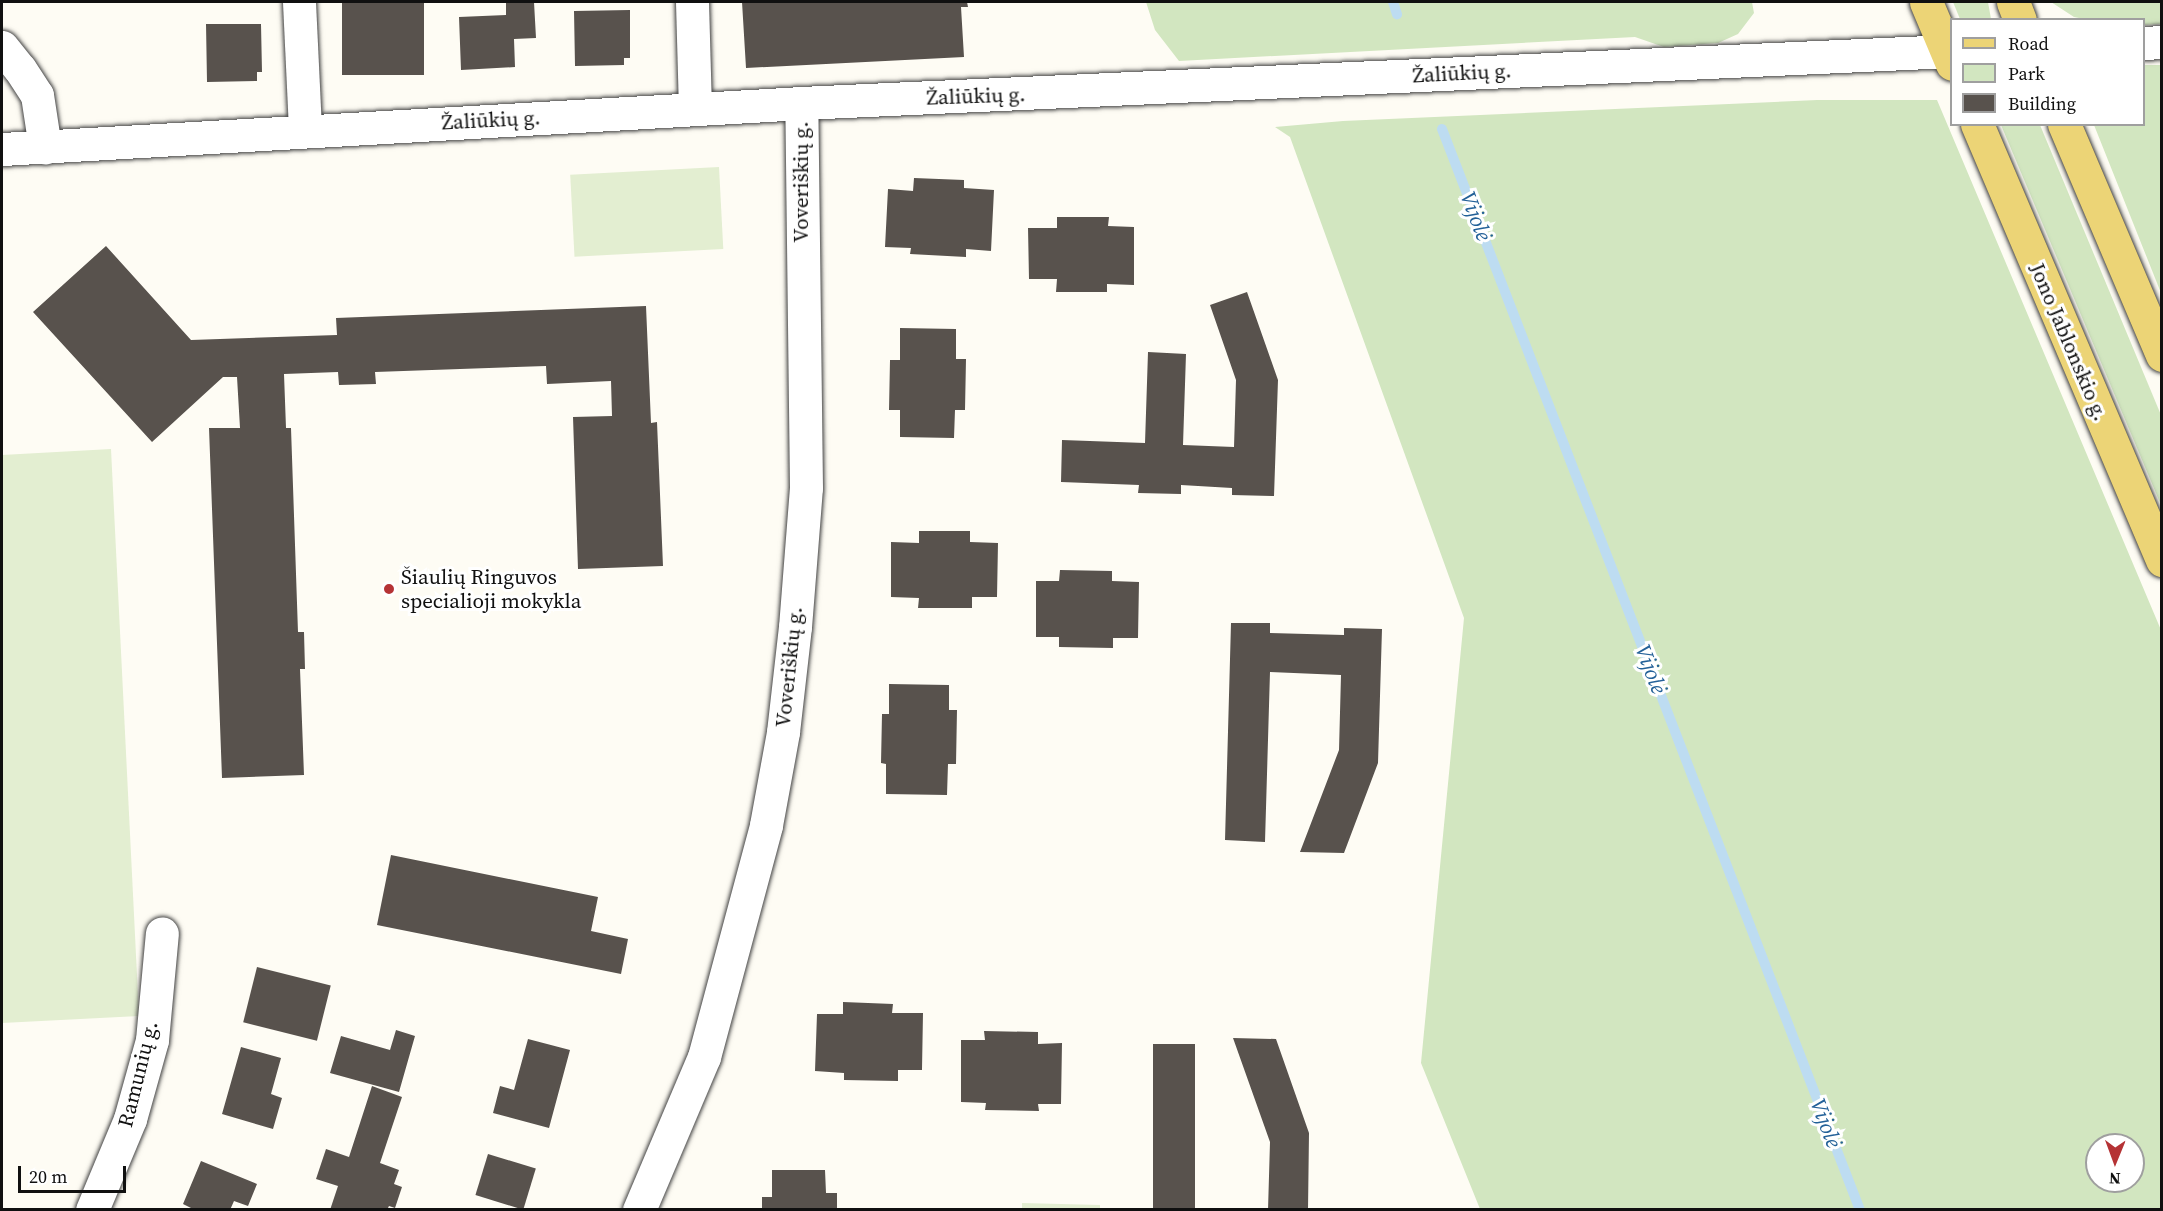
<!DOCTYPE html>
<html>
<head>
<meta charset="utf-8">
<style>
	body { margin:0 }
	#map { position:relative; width:2163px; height:1211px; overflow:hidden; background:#fefcf4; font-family:"Source Serif 4",serif }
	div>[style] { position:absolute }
	.green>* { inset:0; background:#d2e6c0 }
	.pitch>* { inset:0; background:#e3eed1; transform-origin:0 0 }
	.stream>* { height:10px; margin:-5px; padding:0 5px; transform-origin:5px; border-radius:5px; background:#bddcf1 }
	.building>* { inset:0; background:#58524d; transform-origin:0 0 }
	.roads { filter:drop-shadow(0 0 2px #434343) drop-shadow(0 0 2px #434343) }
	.minor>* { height:33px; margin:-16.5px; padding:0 16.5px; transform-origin:16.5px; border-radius:16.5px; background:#fff }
	.primary>* { height:33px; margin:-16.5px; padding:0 16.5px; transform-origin:16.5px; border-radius:16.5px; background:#ecd476 }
	.dots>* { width:16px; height:16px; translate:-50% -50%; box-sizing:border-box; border:3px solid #fff; border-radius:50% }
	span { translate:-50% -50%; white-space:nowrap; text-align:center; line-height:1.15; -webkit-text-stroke:6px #fff; paint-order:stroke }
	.street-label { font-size:21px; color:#101010 }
	.poi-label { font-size:21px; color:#101010 }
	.left { translate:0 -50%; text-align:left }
	.water-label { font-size:22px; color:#236198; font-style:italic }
	.frame { position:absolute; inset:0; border:3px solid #101010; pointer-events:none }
	.legend { position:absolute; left:1950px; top:18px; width:195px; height:108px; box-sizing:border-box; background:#fff; border:2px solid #9f9f9f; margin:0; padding:8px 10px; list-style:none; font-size:18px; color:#101010 }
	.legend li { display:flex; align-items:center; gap:12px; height:30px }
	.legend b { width:30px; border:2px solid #9f9f9f }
	.north { position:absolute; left:2085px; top:1133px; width:60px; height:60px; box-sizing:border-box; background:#fff; border:2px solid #9f9f9f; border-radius:50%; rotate:181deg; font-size:16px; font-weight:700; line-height:24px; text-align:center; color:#101010 }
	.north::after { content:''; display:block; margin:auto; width:21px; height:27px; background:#b53335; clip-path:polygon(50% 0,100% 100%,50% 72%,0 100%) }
	.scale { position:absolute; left:18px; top:1166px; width:108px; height:27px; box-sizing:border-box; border:3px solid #101010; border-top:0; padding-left:8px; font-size:18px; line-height:21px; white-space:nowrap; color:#101010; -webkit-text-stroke:4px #fff; paint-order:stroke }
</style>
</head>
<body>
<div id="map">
	<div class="green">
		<i style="clip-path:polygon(1146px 2px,1752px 2px,1754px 13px,1738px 34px,1718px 43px,1664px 47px,1635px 37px,1179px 61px,1155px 30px)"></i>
		<i style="clip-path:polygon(1953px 2px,1988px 2px,1991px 19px,1960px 19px)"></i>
		<i style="clip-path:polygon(2051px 2px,2161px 2px,2161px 24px,2144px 25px,2144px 20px,2084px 19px,2074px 17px)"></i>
		<i style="clip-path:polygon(2144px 65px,2161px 65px,2161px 293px,2094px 125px,2144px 124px)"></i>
		<i style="clip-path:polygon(evenodd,1817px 100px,1937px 100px,2161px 630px,2161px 1209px,1480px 1209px,1421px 1063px,1464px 618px,1290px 137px,1275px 127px,1343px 121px,1817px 100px,2097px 1145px,2133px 1145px,2133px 1181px,2097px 1181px,2097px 1145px)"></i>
		<i style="clip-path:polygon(2001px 125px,2040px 125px,2161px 415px,2161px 505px)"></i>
	</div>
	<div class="pitch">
		<i style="left:719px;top:167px;width:82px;height:149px;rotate:87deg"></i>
		<i style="clip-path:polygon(111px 449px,139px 1016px,2px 1023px,2px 455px)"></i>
		<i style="clip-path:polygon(1022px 1203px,1100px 1205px,1100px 1209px,1022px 1209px)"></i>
	</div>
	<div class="stream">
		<i style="left:1393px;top:2px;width:13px;rotate:72deg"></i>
		<i style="left:1442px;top:129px;width:1159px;rotate:68.86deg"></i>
	</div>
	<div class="building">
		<i style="left:342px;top:2px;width:82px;height:73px"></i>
		<i style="clip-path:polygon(506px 2px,534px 2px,536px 38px,514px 39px,515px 67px,461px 70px,459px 17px,506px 15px)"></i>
		<i style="clip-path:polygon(742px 2px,967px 2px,968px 7px,961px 7px,964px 57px,746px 68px)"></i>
		<i style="clip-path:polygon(630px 10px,630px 58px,624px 58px,624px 65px,575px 66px,574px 11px)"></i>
		<i style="clip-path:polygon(206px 24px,261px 24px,262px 72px,257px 72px,257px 81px,207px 82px)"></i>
		<i style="clip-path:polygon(914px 178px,964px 180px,964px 188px,994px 190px,991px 251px,966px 249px,966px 257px,910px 254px,911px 248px,885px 247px,888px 189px,913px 191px)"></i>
		<i style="clip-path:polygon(1057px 217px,1109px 217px,1108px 226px,1134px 227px,1134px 285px,1107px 284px,1107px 292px,1056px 292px,1057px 279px,1029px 279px,1028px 228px,1057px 228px)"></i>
		<i style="clip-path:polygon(106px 246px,191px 340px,337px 335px,336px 318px,646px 306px,651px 423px,657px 422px,663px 566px,578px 569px,573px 417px,612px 416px,611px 381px,547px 384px,546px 366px,375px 372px,376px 384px,339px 385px,338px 372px,284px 374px,286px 428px,291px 428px,298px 632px,304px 632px,305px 669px,300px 669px,304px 775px,222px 778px,209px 428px,240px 428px,237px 377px,223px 377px,152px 442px,33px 312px)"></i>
		<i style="clip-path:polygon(1247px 292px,1278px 380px,1274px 496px,1232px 495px,1232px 488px,1181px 485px,1181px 494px,1138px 493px,1139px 485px,1061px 482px,1062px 440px,1145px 443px,1148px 352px,1186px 354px,1183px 445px,1234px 447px,1236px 380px,1210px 305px)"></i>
		<i style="clip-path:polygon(900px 328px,956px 329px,956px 359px,966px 359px,965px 410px,955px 410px,954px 438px,900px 437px,900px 410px,889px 410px,890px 360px,900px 360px)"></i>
		<i style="clip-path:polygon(919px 531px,970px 531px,970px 542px,998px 543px,997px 597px,972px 597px,972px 608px,918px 608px,919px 598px,891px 597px,891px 542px,919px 543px)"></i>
		<i style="clip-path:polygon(1060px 570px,1112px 571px,1112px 581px,1139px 582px,1138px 638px,1113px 638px,1113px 648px,1059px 647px,1059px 637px,1036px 637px,1036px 581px,1059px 581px)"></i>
		<i style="clip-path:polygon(1231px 623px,1270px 623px,1270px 633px,1344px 635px,1344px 628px,1382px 629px,1378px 763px,1344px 853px,1300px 852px,1339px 750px,1341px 675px,1270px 672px,1265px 842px,1225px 840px)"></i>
		<i style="clip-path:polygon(889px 684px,949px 685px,949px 710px,957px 710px,956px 764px,948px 764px,947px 795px,886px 794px,886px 764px,881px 763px,882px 714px,889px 714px)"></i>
		<i style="clip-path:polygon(391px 855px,598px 897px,591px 931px,628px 939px,621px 974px,377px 925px)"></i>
		<i style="left:257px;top:967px;width:76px;height:57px;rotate:14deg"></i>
		<i style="clip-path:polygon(843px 1002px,893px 1004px,892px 1013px,923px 1013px,922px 1070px,898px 1070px,898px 1081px,844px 1080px,844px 1073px,815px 1071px,817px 1014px,843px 1014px)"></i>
		<i style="clip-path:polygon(396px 1030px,415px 1036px,399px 1092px,330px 1073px,341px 1036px,390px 1050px)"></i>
		<i style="clip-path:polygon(984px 1031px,1038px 1032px,1038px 1044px,1062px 1043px,1061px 1104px,1038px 1104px,1039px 1111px,985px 1110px,986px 1103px,961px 1102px,961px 1040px,985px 1040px)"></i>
		<i style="clip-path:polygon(1233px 1038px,1276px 1039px,1309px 1133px,1308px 1210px,1268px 1210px,1270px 1142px)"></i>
		<i style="clip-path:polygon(528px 1039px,570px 1050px,549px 1128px,493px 1113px,500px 1086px,514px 1090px)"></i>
		<i style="left:1153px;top:1044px;width:42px;height:166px"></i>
		<i style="clip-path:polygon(241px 1047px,281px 1058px,271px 1094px,282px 1098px,273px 1129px,222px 1114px)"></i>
		<i style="clip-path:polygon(372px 1086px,402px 1097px,380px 1163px,399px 1170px,394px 1184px,402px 1187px,395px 1208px,389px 1206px,387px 1210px,330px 1210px,338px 1186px,316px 1179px,326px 1149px,349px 1157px)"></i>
		<i style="left:488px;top:1154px;width:50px;height:43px;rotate:17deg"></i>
		<i style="clip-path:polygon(201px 1161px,257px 1184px,248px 1206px,234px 1201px,230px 1210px,195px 1210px,183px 1204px)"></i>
		<i style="clip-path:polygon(772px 1170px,825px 1170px,826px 1193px,837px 1193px,837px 1210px,762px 1210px,762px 1197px,772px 1197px)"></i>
	</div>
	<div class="roads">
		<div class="minor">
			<i style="left:299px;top:2px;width:128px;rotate:87.3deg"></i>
			<i style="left:692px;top:2px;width:106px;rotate:88.4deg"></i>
			<i style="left:2144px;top:43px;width:18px;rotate:-3deg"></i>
			<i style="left:2px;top:47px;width:28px;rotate:51deg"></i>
			<i style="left:20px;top:69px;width:31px;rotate:57deg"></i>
			<i style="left:37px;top:95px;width:53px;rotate:81.3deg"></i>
			<i style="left:2px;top:149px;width:800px;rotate:-3.29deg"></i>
			<i style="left:801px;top:103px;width:1152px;rotate:-2.59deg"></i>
			<i style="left:92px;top:1210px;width:99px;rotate:-67.3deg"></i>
			<i style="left:130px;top:1119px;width:82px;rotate:-74.4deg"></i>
			<i style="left:152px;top:1040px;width:107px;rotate:-84.7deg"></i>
			<i style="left:639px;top:1210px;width:166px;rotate:-67deg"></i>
			<i style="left:704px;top:1057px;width:240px;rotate:-75deg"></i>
			<i style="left:766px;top:825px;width:95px;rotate:-79.6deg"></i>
			<i style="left:783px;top:732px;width:106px;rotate:-83.5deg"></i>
			<i style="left:795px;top:627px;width:139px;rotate:-85.5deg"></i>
			<i style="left:806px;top:488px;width:385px;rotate:-90.7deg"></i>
		</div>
		<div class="primary">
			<i style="left:1926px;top:2px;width:67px;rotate:67.2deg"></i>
			<i style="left:2013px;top:2px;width:19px;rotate:69deg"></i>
			<i style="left:1977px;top:124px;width:474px;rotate:67deg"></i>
			<i style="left:2064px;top:124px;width:251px;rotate:67deg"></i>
		</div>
	</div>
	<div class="dots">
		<i style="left:389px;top:589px;background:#b53335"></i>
	</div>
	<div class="street-label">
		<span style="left:1462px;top:73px;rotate:-3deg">Žaliūkių g.</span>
		<span style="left:976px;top:96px;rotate:-2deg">Žaliūkių g.</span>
		<span style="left:491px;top:120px;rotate:-3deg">Žaliūkių g.</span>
		<span style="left:801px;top:182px;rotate:-90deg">Voveriškių g.</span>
		<span style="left:2069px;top:342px;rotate:67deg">Jono Jablonskio g.</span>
		<span style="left:789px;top:667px;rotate:-84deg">Voveriškių g.</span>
		<span style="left:138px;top:1074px;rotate:-76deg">Ramunių g.</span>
	</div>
	<div class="poi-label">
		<span class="left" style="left:401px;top:589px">Šiaulių Ringuvos<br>specialioji mokykla</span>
	</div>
	<div class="water-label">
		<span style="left:1476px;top:216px;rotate:69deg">Vijolė</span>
		<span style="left:1651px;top:669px;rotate:69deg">Vijolė</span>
		<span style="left:1826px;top:1123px;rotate:69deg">Vijolė</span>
	</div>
	<div class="frame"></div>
	<ul class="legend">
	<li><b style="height:8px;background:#ecd476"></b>Road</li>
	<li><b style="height:16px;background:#d2e6c0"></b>Park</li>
	<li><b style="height:16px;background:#58524d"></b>Building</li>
	</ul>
	<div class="north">N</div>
	<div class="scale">20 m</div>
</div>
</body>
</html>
